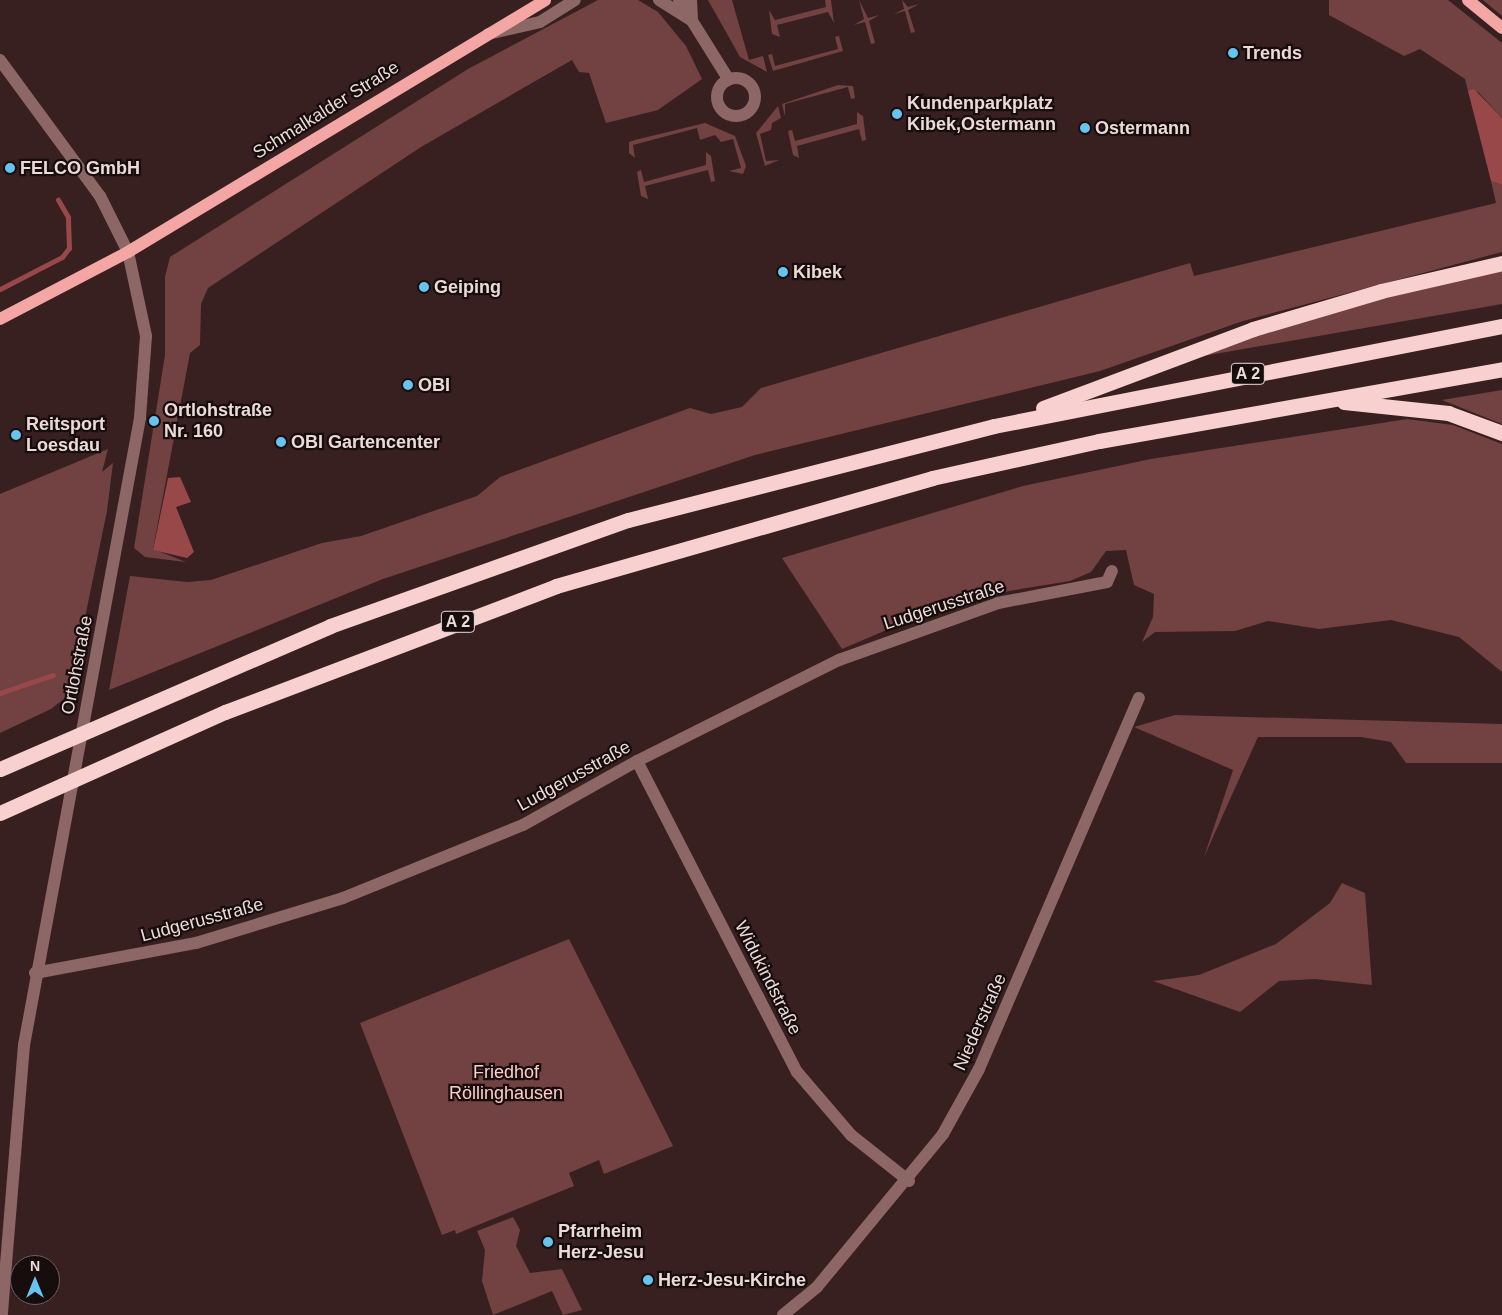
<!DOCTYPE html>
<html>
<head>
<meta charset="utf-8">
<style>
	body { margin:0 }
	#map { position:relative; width:1502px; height:1315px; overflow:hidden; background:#382020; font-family:Arial,sans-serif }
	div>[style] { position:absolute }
	.green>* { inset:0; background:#724141 }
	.water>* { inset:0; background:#994849 }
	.stream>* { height:5px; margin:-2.5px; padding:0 2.5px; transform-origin:2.5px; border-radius:2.5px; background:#994849 }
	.minor>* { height:12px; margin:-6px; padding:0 6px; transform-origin:6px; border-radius:6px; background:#8d6766 }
	.minor>.ring { margin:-6px; padding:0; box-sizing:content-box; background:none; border:12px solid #8d6766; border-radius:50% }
	.major>* { height:12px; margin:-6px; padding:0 6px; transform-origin:6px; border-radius:6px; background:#f3a6a4 }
	.highway>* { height:15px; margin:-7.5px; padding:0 7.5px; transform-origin:7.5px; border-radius:7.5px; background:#f7d0cf }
	.dots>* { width:14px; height:14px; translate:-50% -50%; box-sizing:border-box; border:2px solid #180d0d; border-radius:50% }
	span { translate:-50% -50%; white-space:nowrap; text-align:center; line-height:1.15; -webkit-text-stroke:4.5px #180d0d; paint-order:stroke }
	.shield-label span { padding:1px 4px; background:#180d0d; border:1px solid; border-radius:4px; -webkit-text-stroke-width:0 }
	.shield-label { font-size:16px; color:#ebdad9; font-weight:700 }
	.poi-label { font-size:18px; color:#ebdad9; font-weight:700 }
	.left { translate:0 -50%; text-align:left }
	.street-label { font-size:18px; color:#ebdad9 }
	.park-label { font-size:18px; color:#fdccca }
	.north { position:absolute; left:10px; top:1255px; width:50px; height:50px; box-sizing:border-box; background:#180d0d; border:1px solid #6c5f5f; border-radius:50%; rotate:0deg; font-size:14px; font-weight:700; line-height:20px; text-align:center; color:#ebdad9 }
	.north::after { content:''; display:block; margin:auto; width:18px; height:22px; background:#67c4f0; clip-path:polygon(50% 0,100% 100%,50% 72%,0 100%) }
</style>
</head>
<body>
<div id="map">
	<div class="green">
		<i style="clip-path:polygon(598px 0,638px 0,658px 12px,686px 46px,702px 79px,658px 110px,606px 123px,589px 73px,579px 72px,572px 60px,421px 147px,208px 288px,201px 304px,200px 345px,190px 353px,153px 549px,186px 562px,145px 557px,134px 548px,165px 355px,165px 277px,170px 257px,468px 69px)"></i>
		<i style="clip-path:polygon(708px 0,732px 0,749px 60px,763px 56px,767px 72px,740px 57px)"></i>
		<i style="clip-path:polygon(825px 0,831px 0,834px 23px,828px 12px,777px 25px,780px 37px,772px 34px,769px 10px,775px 20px,826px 7px)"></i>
		<i style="clip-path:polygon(859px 0,868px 18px,879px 15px,869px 21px,875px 43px,871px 44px,865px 22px,854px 25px,864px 19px)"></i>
		<i style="clip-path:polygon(902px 0,908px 7px,919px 4px,908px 10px,915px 32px,911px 33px,905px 11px,894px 14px,904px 9px)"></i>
		<i style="clip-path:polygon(1329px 0,1448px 0,1502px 43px,1502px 118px,1478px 92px,1468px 91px,1465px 79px,1420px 49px,1404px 56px,1329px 15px)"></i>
		<i style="clip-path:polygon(1483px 0,1502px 0,1502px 16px)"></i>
		<i style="clip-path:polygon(839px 36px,843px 51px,773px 71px,768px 55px,772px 54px,775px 66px,838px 49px,835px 37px)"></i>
		<i style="clip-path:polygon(838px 85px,853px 86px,855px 98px,851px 99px,848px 87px,785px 104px,785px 116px,782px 104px)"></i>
		<i style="clip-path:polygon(778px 106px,781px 118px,772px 123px,771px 130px,760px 134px,766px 161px,779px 160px,765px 166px,756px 133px)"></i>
		<i style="clip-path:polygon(857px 112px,863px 116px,866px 140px,862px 141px,859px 129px,797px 146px,799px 158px,793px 155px,788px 131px,792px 130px,795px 141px,857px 124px)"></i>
		<i style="clip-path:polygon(705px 123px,735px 136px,746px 166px,743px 174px,729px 171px,741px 168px,733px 139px,721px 142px,715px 135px,700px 140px,697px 128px,633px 145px,635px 158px,629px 153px,629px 142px,635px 140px)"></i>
		<i style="clip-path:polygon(706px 152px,711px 156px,715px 181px,711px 182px,708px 170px,645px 186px,648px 199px,641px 196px,637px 172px,641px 170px,644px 182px,706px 165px)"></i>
		<i style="clip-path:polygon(1491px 181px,1502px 185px,1502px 252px,1243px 321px,1100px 371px,755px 455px,383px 579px,109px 690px,130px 576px,187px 582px,211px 580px,322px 543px,361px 536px,477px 496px,500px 477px,690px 408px,711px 414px,742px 407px,761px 388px,1190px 263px,1194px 276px,1496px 203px)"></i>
		<i style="clip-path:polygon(1502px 269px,1502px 304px,1186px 359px,1316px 315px)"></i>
		<i style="clip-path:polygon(1502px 390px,1502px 424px,1442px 400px)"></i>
		<i style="clip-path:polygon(1407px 419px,1453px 425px,1502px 444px,1502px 672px,1459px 637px,1391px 620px,1319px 629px,1268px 621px,1235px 631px,1155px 632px,1142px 642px,1153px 617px,1154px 594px,1134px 585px,1126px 550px,1106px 551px,1091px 572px,1070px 581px,1009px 591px,924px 614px,842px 649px,782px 558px,1023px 486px,1151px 459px)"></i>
		<i style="clip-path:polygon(108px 449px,102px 472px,113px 463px,107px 511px,69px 695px,51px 709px,0 733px,0 494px)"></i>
		<i style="clip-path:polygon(1175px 715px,1502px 724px,1502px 763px,1406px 763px,1391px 742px,1361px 737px,1258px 737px,1204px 857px,1233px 770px,1134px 727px)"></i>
		<i style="clip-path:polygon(1342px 883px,1365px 893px,1372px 985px,1315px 979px,1279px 981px,1240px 1012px,1153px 981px,1199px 975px,1276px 944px,1330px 903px)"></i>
		<i style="clip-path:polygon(569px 939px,673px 1146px,604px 1174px,599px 1160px,569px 1173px,574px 1186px,456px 1234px,455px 1230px,442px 1235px,360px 1023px)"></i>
		<i style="clip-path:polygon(513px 1217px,520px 1230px,516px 1246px,530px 1273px,562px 1269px,582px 1310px,563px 1315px,552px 1291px,493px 1315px,482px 1281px,485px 1250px,477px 1231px)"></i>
	</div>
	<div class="water">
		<i style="clip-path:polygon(1474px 89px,1502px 118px,1502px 185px,1491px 181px,1468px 91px)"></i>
		<i style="clip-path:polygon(180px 477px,191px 502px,176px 507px,194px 552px,187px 558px,153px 550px,168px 478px)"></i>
	</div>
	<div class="stream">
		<i style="left:0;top:289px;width:70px;rotate:-27.3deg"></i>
		<i style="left:62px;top:257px;width:11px;rotate:-52deg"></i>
		<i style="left:69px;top:248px;width:31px;rotate:-92deg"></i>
		<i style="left:68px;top:217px;width:20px;rotate:-120deg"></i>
		<i style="left:0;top:693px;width:56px;rotate:-18.8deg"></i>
	</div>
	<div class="minor">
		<i style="left:659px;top:0;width:36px;rotate:32deg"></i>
		<i style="left:679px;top:0;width:94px;rotate:58deg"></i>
		<i style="left:691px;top:0;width:20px;rotate:87deg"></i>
		<i style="left:488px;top:34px;width:53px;rotate:-13deg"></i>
		<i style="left:540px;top:22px;width:41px;rotate:-32.2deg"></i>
		<i style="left:0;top:60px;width:169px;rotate:53.7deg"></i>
		<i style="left:100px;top:196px;width:63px;rotate:63.4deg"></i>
		<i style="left:128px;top:252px;width:86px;rotate:77.9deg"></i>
		<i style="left:146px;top:336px;width:82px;rotate:94.2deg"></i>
		<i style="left:140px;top:418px;width:638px;rotate:100.48deg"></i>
		<i style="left:24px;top:1045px;width:271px;rotate:94.7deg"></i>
		<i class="ring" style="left:717px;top:78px;width:26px;height:26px"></i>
		<i style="left:637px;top:761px;width:350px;rotate:62.8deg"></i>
		<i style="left:797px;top:1072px;width:83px;rotate:49.4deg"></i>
		<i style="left:851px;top:1135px;width:74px;rotate:38.4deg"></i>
		<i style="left:35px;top:973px;width:164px;rotate:-10.6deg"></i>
		<i style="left:196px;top:943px;width:154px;rotate:-17deg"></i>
		<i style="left:343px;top:898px;width:194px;rotate:-22.1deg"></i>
		<i style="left:523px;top:825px;width:131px;rotate:-29.3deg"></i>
		<i style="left:637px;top:761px;width:226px;rotate:-26.6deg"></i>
		<i style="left:839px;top:660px;width:169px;rotate:-19.7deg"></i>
		<i style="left:998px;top:603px;width:111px;rotate:-10.9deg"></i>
		<i style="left:1107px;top:582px;width:12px;rotate:-66deg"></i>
		<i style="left:783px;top:1315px;width:44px;rotate:-39.5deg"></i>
		<i style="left:817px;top:1287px;width:198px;rotate:-50.5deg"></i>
		<i style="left:943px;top:1134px;width:74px;rotate:-61deg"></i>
		<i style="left:979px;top:1069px;width:404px;rotate:-66.7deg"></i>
	</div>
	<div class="major">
		<i style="left:1468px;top:0;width:44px;rotate:39.5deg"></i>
		<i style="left:0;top:319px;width:144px;rotate:-27.6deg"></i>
		<i style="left:128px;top:252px;width:487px;rotate:-31.1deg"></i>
	</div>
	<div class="highway">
		<i style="left:1344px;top:402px;width:105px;rotate:6deg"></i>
		<i style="left:1448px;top:413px;width:58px;rotate:20.3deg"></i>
		<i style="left:1043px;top:408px;width:224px;rotate:-20.6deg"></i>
		<i style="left:1253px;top:329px;width:134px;rotate:-16.5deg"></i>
		<i style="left:1381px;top:291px;width:124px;rotate:-13deg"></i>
		<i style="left:0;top:769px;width:360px;rotate:-23.4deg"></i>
		<i style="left:330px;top:626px;width:316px;rotate:-19.6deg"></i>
		<i style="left:628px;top:520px;width:378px;rotate:-14.4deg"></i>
		<i style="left:994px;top:426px;width:518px;rotate:-11.14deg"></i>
		<i style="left:0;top:813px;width:247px;rotate:-24.2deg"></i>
		<i style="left:225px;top:712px;width:354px;rotate:-20.8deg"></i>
		<i style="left:556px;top:586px;width:391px;rotate:-16deg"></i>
		<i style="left:932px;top:478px;width:171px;rotate:-12.5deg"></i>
		<i style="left:1099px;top:441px;width:409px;rotate:-10.1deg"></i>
	</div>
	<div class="dots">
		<i style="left:1233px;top:53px;background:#67c4f0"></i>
		<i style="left:897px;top:114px;background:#67c4f0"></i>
		<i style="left:1085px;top:128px;background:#67c4f0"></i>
		<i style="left:10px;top:168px;background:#67c4f0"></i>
		<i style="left:783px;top:272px;background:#67c4f0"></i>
		<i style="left:424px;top:287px;background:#67c4f0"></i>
		<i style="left:408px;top:385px;background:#67c4f0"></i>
		<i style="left:154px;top:421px;background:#67c4f0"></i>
		<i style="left:16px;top:435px;background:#67c4f0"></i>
		<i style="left:281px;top:442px;background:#67c4f0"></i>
		<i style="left:548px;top:1242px;background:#67c4f0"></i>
		<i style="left:648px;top:1280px;background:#67c4f0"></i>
	</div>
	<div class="shield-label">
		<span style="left:1248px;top:374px">A 2</span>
		<span style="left:458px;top:622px">A 2</span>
	</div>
	<div class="poi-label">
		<span class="left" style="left:1243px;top:53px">Trends</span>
		<span class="left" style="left:907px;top:114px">Kundenparkplatz<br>Kibek,Ostermann</span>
		<span class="left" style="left:1095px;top:128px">Ostermann</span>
		<span class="left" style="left:20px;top:168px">FELCO GmbH</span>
		<span class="left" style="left:793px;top:272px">Kibek</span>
		<span class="left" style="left:434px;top:287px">Geiping</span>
		<span class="left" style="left:418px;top:385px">OBI</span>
		<span class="left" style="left:164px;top:421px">Ortlohstraße<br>Nr. 160</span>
		<span class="left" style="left:26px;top:435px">Reitsport<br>Loesdau</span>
		<span class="left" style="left:291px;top:442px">OBI Gartencenter</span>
		<span class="left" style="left:558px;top:1242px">Pfarrheim<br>Herz-Jesu</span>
		<span class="left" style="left:658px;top:1280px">Herz-Jesu-Kirche</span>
	</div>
	<div class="street-label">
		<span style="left:326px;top:110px;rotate:-32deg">Schmalkalder Straße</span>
		<span style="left:944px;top:605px;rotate:-18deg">Ludgerusstraße</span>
		<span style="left:77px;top:665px;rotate:-79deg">Ortlohstraße</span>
		<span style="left:574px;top:776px;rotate:-29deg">Ludgerusstraße</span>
		<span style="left:202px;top:920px;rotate:-15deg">Ludgerusstraße</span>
		<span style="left:768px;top:978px;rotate:63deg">Widukindstraße</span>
		<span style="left:980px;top:1022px;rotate:-66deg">Niederstraße</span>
	</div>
	<div class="park-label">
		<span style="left:506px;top:1083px">Friedhof<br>Röllinghausen</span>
	</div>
	<div class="north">N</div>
</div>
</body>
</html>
